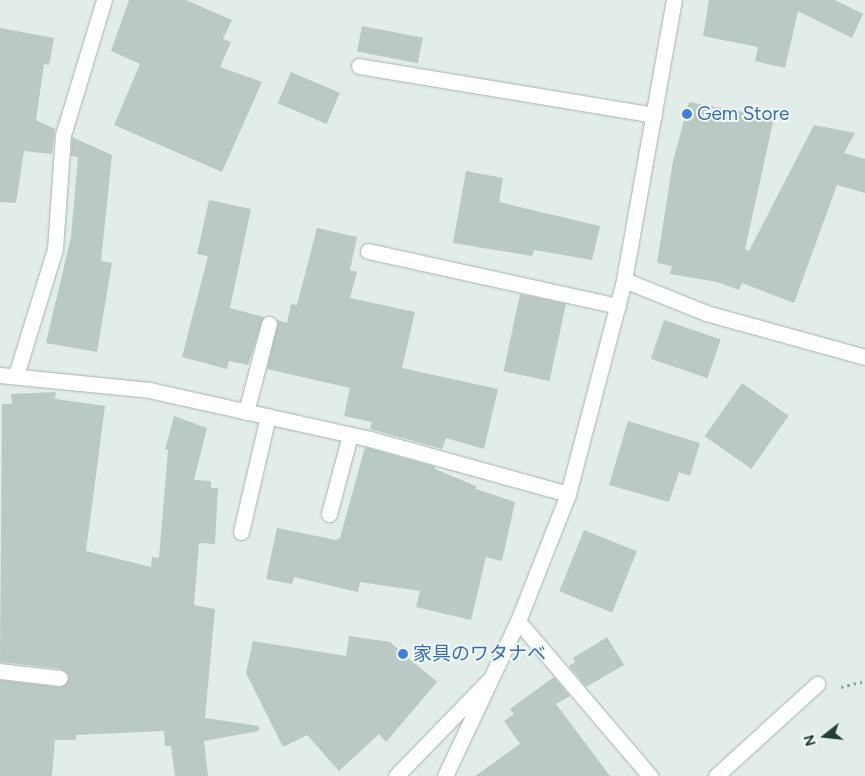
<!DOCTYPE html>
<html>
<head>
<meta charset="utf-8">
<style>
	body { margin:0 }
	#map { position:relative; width:865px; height:776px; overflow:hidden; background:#e2ece8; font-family:Figtree,"Noto Sans JP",sans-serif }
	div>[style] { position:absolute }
	.building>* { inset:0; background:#bac9c4; transform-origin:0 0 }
	.path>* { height:3px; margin-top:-1.5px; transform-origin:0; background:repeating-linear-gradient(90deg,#83afa2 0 2.5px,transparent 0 6.5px) }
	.roads { filter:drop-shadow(0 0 1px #a5b4af) drop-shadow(0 0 1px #a5b4af) }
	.minor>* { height:15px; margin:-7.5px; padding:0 7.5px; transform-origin:7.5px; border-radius:7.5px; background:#fff }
	.dots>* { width:14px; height:14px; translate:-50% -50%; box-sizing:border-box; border:2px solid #f2f8f6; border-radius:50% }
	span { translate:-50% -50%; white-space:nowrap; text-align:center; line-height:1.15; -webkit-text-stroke:4px #f2f8f6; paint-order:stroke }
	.shop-label { font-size:19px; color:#366cbe }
	.left { translate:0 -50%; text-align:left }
	.north { position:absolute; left:800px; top:711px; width:50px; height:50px; -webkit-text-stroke:4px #f2f8f6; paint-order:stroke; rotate:254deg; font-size:14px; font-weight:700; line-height:20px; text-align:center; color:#223c36 }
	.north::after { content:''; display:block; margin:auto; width:18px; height:22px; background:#223c36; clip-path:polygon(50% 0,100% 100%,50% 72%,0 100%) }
</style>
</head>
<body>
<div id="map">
	<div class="building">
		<i style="clip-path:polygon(129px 0,186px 0,232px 20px,223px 39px,231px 42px,220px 67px,262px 82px,222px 172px,114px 125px,140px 64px,111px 51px)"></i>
		<i style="clip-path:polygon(709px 0,835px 0,863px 14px,852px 38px,798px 11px,785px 68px,755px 61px,758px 47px,703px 36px)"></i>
		<i style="left:362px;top:26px;width:62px;height:26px;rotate:11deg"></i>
		<i style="clip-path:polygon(0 28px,54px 38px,49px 65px,44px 64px,36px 120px,55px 129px,52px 154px,24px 151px,16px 203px,0 202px)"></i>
		<i style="left:291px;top:72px;width:53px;height:34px;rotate:23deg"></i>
		<i style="clip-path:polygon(689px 102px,774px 118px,745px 249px,749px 251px,814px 125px,855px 133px,844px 153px,865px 159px,865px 193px,837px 185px,794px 303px,742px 283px,739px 290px,717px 282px,670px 274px,672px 266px,657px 263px,673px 161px)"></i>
		<i style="clip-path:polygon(72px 137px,112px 155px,101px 261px,112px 263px,97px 352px,46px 343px,71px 237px,78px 157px,71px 156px)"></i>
		<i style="clip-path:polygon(466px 171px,503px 178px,499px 202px,600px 226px,592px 260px,534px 250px,532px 256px,453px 243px)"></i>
		<i style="clip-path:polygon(209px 200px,251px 209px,230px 308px,264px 317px,248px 365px,229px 361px,227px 369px,182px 357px,208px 256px,197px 254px)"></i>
		<i style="clip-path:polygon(317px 228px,357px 237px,350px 270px,357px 272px,350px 298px,415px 312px,402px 368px,498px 389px,484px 449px,446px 438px,442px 449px,370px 429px,372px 422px,344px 416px,350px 388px,267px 369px,277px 320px,287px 323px,291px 304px,297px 305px)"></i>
		<i style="left:520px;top:294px;width:47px;height:79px;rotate:12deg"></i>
		<i style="left:664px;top:320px;width:60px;height:41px;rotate:19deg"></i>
		<i style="left:742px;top:383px;width:57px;height:65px;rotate:35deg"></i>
		<i style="clip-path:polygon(56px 392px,55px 399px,105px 406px,86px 551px,151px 567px,152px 557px,159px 558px,168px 450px,165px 450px,174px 416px,207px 428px,194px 480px,211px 481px,211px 488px,218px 488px,215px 544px,199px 543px,194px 605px,215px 609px,205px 718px,259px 726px,259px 731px,204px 741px,208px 776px,175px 776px,171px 746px,165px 746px,164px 731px,76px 735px,76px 740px,55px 740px,52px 776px,0 776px,0 680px,59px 687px,69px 680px,68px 674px,61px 669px,0 662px,2px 404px,12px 404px,11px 394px)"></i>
		<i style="clip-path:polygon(628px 421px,700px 443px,690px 476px,679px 472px,669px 502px,609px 485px)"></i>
		<i style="clip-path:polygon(365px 447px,436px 467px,435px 469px,476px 486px,476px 489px,515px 502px,502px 561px,486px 557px,471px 620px,416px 607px,420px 591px,360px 582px,358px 592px,294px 577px,292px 584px,266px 579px,277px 528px,336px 540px,340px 538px)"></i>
		<i style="left:584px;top:530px;width:57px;height:66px;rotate:22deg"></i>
		<i style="clip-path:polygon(349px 636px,390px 642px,437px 682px,386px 742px,379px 734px,339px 771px,307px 735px,283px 747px,246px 673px,253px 641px,346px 656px)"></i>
		<i style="clip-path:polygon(607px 637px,624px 665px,586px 687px,569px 666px,575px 662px,573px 658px)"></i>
		<i style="clip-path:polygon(554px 677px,570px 696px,556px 704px,610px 776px,475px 776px,520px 744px,504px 721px,514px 714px,510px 709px)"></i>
	</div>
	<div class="path">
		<i style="left:841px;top:687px;width:25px;rotate:-14deg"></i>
	</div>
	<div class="roads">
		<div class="minor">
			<i style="left:359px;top:66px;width:299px;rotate:9.4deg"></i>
			<i style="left:368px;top:251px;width:256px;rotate:12.4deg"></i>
			<i style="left:624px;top:280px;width:88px;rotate:21.9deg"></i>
			<i style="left:706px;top:313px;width:165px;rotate:15.5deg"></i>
			<i style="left:0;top:375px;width:150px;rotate:5.7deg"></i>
			<i style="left:149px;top:390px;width:226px;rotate:12.5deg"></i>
			<i style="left:370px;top:439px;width:205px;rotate:15.5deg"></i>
			<i style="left:16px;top:375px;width:132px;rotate:-72.8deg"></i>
			<i style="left:55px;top:249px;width:114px;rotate:-86deg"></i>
			<i style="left:63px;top:135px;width:141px;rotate:-73.1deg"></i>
			<i style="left:246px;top:412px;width:91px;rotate:-75.4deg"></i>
			<i style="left:329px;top:514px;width:82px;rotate:-75.1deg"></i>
			<i style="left:241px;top:532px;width:119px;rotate:-76.9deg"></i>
			<i style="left:518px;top:621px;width:204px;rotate:49.6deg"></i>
			<i style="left:0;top:671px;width:60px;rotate:6.7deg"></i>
			<i style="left:396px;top:776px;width:131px;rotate:-45.9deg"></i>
			<i style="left:445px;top:776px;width:171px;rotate:-64.8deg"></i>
			<i style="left:518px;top:621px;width:136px;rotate:-68.5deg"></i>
			<i style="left:568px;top:494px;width:221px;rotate:-75.3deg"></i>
			<i style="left:624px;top:280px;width:284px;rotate:-79.9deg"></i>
			<i style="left:716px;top:776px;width:137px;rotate:-42.3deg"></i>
		</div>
	</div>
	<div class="dots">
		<i style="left:687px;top:114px;background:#3f7fe0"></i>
		<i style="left:403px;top:654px;background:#3f7fe0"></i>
	</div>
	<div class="shop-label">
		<span class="left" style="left:697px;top:114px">Gem Store</span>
		<span class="left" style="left:413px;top:654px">家具のワタナベ</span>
	</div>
	<div class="north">N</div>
</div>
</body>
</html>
